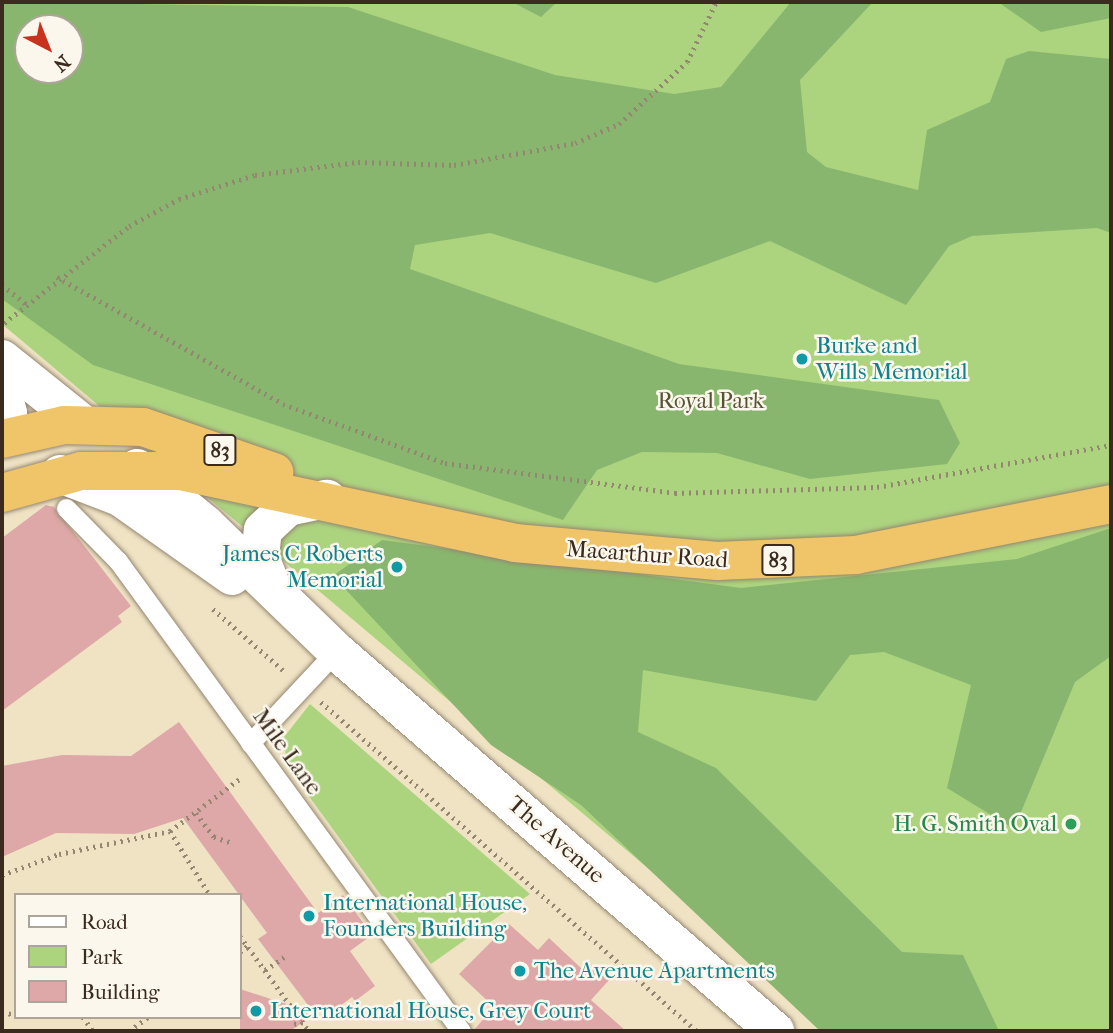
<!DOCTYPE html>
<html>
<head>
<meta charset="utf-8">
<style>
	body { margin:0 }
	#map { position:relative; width:1113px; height:1033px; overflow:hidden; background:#efe3c4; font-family:"IM FELL French Canon",serif }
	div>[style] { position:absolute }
	.green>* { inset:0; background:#acd47f }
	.forest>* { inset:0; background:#89b66e }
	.building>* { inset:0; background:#dda8a7 }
	.path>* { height:4.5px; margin-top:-2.25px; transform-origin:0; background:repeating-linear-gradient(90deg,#958671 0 2px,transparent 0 7px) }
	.roads { filter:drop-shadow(0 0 2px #958671) drop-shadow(0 0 2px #958671) }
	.lane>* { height:19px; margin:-9.5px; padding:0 9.5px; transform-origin:9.5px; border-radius:9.5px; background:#fff }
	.street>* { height:38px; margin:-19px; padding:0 19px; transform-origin:19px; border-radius:19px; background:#fff }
	.highway>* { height:38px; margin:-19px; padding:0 19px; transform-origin:19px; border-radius:19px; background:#f0c469 }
	.dots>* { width:19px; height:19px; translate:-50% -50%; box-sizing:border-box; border:4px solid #fbf7ec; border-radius:50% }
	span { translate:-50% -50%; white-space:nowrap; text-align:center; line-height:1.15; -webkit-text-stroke:5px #fbf7ec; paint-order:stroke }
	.shield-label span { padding:2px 5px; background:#fbf7ec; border:2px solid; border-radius:5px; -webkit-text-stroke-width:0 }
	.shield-label { font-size:21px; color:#3b2a1e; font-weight:700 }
	.culture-label { font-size:23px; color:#0d838f }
	.left { translate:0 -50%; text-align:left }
	.right { translate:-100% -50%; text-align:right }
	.park-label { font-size:23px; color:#575436 }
	.street-label { font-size:23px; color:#3b2a1e }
	.leisure-label { font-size:23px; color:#27864d }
	.frame { position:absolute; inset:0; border:4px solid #3b2a1e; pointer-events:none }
	.legend { position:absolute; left:14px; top:893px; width:228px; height:126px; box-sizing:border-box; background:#fbf7ec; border:2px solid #aea59a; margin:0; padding:9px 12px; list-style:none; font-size:21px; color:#3b2a1e }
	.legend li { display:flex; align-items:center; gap:14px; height:35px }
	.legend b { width:35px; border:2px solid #aea59a }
	.north { position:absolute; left:14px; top:14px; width:70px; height:70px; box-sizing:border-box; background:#fbf7ec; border:2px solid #aea59a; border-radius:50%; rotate:138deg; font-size:19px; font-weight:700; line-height:28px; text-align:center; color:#3b2a1e }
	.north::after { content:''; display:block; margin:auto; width:24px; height:32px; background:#c8321e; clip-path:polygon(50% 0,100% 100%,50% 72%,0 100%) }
</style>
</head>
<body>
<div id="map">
	<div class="green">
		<i style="clip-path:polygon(evenodd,2px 2px,1111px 2px,1111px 1031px,841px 1031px,2px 324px,2px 2px,28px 28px,70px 28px,70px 70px,28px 70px,28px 28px)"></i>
		<i style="clip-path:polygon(310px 704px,530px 894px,431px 964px,287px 766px,284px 737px)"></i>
	</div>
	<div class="forest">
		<i style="clip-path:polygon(evenodd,2px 2px,348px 7px,555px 75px,674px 94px,721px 87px,791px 2px,873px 2px,800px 80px,807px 152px,826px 167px,918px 190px,927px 130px,990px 102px,1006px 59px,1029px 51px,1111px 59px,1111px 233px,1097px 228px,972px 236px,949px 246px,906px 305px,770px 241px,656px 283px,490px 233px,415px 245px,410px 269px,679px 364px,939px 400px,960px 443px,947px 464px,810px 479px,717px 453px,642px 452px,597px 470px,563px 520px,93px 365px,2px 299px,2px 2px,28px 28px,70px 28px,70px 70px,28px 70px,28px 28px)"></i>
		<i style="clip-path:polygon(512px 2px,557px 2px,541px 17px)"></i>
		<i style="clip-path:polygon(998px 2px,1111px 2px,1111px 18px,1041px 32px)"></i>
		<i style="clip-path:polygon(1111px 528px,1111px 656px,1075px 682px,1014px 829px,947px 788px,971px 685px,884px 652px,850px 655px,816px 701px,643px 670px,638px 732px,716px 768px,902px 952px,963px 955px,999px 1031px,820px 1031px,581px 805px,491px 745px,333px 576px,382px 540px,741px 588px,1017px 559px)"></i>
	</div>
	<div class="building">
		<i style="clip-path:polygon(46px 505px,54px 507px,131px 606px,118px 616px,122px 622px,2px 711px,2px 538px)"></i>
		<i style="clip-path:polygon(179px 722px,318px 913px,343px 895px,372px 935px,350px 951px,375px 986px,355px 1001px,352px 997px,328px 1015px,323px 1009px,290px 1031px,240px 1031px,240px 989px,314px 1013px,258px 939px,267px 933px,183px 818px,134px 834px,56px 833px,2px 857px,2px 766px,62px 755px,131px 756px)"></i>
		<i style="clip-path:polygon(509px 924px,538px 950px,549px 938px,582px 969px,588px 962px,609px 980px,591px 1000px,626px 1031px,473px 1031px,494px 1007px,459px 974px)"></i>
	</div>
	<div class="path">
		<i style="left:57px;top:277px;width:259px;rotate:29.3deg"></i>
		<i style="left:283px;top:404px;width:172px;rotate:20deg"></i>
		<i style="left:445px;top:463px;width:232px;rotate:7.4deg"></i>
		<i style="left:675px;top:493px;width:202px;rotate:-1.7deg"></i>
		<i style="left:877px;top:487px;width:238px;rotate:-10.2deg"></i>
		<i style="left:2px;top:285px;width:31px;rotate:38deg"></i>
		<i style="left:4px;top:323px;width:158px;rotate:-37.8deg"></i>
		<i style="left:129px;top:226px;width:57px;rotate:-28.4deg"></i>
		<i style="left:179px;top:199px;width:80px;rotate:-17.5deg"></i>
		<i style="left:255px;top:175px;width:104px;rotate:-7.2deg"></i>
		<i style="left:358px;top:162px;width:96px;rotate:1.8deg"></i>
		<i style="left:454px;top:165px;width:123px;rotate:-10.3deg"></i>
		<i style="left:575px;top:143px;width:48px;rotate:-23.4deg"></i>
		<i style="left:619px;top:124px;width:92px;rotate:-42.4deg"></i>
		<i style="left:687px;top:62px;width:67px;rotate:-64.2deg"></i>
		<i style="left:213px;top:609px;width:93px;rotate:41.1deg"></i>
		<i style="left:321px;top:702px;width:500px;rotate:41.2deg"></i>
		<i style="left:196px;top:813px;width:30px;rotate:53deg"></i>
		<i style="left:214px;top:837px;width:19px;rotate:18deg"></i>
		<i style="left:170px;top:831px;width:75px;rotate:58deg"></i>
		<i style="left:2px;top:875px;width:61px;rotate:-20.2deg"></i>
		<i style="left:59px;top:854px;width:113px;rotate:-11.7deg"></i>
		<i style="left:170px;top:831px;width:90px;rotate:-36.9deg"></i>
		<i style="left:240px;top:936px;width:117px;rotate:54deg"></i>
		<i style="left:240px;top:952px;width:9px;rotate:-41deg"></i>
		<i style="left:265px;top:970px;width:23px;rotate:-34deg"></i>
		<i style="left:2px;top:1012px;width:14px;rotate:12deg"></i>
		<i style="left:83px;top:1017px;width:17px;rotate:54deg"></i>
		<i style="left:294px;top:1024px;width:9px;rotate:-13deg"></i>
		<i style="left:129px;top:1031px;width:24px;rotate:-36deg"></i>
	</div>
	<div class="roads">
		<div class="lane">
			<i style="left:66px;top:508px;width:74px;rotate:45.5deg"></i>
			<i style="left:118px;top:561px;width:582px;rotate:53.88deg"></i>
			<i style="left:250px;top:743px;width:126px;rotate:-46.9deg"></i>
		</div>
		<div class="street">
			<i style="left:2px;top:359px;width:104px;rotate:38.7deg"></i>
			<i style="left:2px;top:389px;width:25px;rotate:76deg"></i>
			<i style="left:8px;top:413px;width:22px;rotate:106deg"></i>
			<i style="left:137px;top:468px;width:88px;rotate:39.5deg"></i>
			<i style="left:205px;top:524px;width:182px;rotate:44.1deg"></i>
			<i style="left:336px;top:651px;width:581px;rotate:40.88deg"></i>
			<i style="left:60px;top:474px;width:64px;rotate:21deg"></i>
			<i style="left:120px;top:497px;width:137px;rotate:35.2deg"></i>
			<i style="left:272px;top:587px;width:32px;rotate:-112deg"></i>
			<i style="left:260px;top:557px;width:27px;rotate:-84deg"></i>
			<i style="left:263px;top:530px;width:34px;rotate:-43deg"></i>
			<i style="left:288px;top:507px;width:40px;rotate:-12deg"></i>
		</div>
		<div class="highway">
			<i style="left:2px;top:439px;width:64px;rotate:-12.7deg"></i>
			<i style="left:64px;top:425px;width:79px;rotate:1.5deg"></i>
			<i style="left:143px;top:427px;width:139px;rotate:19deg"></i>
			<i style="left:2px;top:493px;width:82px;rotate:-15.6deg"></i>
			<i style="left:81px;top:471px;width:99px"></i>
			<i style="left:180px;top:471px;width:343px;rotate:12.1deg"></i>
			<i style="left:515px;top:543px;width:203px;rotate:5.1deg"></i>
			<i style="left:717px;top:561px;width:139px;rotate:-2.5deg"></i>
			<i style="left:856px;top:555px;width:260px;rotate:-11.3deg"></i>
		</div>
	</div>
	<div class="dots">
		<i style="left:802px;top:359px;background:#0f9aa8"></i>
		<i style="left:397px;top:567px;background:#0f9aa8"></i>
		<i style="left:1071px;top:824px;background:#2e9e5b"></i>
		<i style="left:309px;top:916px;background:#0f9aa8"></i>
		<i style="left:520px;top:971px;background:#0f9aa8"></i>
		<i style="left:256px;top:1011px;background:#0f9aa8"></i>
	</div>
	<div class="shield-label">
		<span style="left:220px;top:450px">83</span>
		<span style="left:778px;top:560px">83</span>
	</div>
	<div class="culture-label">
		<span class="left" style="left:816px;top:359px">Burke and<br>Wills Memorial</span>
		<span class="right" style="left:383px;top:567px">James C Roberts<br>Memorial</span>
		<span class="left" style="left:323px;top:916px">International House,<br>Founders Building</span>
		<span class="left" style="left:534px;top:971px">The Avenue Apartments</span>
		<span class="left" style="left:270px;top:1011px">International House, Grey Court</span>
	</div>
	<div class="park-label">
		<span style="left:711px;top:401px">Royal Park</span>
	</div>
	<div class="street-label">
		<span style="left:647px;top:555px;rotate:4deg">Macarthur Road</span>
		<span style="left:287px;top:752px;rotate:54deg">Mile Lane</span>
		<span style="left:556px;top:840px;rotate:41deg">The Avenue</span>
	</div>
	<div class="leisure-label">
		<span class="right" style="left:1057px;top:824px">H. G. Smith Oval</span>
	</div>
	<div class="frame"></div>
	<ul class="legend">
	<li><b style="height:9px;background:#fff"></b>Road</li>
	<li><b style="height:19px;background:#acd47f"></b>Park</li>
	<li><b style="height:19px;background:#dda8a7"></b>Building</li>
	</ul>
	<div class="north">N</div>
</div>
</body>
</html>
